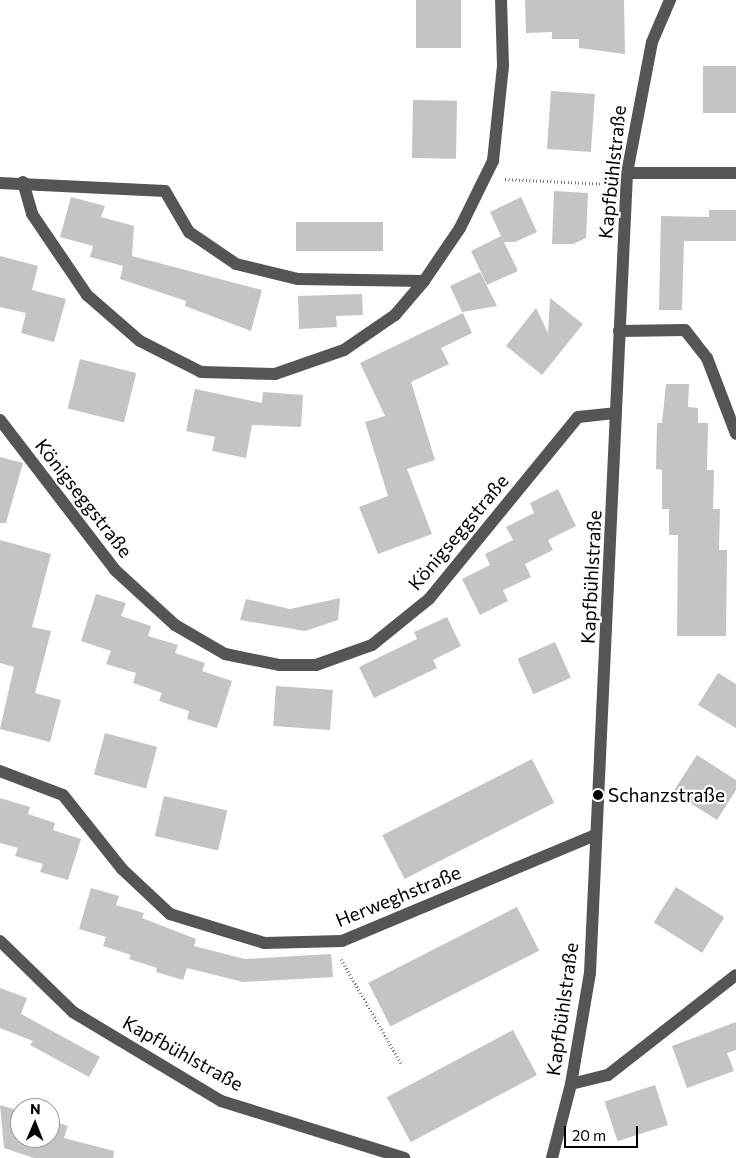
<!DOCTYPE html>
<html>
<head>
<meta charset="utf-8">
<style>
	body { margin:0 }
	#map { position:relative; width:736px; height:1158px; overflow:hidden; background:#fff; font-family:Commissioner,sans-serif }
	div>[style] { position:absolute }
	.building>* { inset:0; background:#c4c4c4; transform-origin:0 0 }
	.path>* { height:3px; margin-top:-1.5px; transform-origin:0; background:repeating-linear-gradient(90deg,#777 0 1px,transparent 0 3.5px) }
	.minor>* { height:12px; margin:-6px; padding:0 6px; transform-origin:6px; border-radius:6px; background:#555 }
	.dots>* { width:14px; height:14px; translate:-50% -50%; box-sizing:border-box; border:2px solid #fff; border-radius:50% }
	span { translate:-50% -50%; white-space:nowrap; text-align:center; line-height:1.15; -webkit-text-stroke:4.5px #fff; paint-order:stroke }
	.street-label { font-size:19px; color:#000 }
	.poi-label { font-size:19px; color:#000 }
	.left { translate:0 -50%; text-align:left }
	.north { position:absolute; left:10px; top:1098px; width:50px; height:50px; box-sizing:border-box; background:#fff; border:1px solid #999; border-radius:50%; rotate:1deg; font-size:14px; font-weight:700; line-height:20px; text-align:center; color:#000 }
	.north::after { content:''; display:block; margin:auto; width:18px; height:22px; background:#000; clip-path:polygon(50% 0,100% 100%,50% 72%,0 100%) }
	.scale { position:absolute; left:564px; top:1126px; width:74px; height:22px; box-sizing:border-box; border:2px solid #000; border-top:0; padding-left:6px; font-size:15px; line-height:18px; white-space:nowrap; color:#000; -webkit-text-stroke:4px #fff; paint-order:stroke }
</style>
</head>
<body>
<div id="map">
	<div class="building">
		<i style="left:416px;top:0;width:45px;height:48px"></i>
		<i style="clip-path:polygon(525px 0,624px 0,625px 54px,579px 48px,579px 39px,552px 39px,552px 32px,526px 33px)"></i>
		<i style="left:703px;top:66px;width:33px;height:47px"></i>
		<i style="left:551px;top:91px;width:44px;height:58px;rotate:4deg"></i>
		<i style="left:413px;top:100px;width:44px;height:58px;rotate:1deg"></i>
		<i style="clip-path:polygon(554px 191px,588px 193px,586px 238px,573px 244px,552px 244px)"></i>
		<i style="clip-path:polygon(71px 197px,105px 206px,101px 217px,134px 226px,132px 256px,262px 290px,251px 331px,185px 306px,186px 301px,120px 279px,123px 266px,90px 257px,93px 246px,60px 237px)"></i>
		<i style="clip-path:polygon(521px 197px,537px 232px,515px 242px,504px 242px,518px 271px,487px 285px,471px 251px,501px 236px,490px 212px)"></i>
		<i style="clip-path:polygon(709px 210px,736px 210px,736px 241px,684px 241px,682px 310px,659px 310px,661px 216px,709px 217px)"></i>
		<i style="left:383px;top:222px;width:29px;height:87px;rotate:90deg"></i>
		<i style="clip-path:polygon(0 256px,38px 266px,32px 290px,66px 299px,54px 342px,21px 333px,26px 313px,0 307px)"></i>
		<i style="clip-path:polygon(480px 272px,497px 306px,462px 312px,450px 286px)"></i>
		<i style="clip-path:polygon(362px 294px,363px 315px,336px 316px,337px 327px,299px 329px,298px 296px)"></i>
		<i style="clip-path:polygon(550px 298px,583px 324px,542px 375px,506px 346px,536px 308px,548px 333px)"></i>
		<i style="clip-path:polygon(463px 313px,472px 333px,441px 348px,449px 364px,411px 382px,435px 460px,407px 469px,432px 534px,378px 554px,359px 507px,388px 496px,365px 422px,385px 416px,360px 363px)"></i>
		<i style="left:80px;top:359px;width:58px;height:51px;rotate:14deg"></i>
		<i style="clip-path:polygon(666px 384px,689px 384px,688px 407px,698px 408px,698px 423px,708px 423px,707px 470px,714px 470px,713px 509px,720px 509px,719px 550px,727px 550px,726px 636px,677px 636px,678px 535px,669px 535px,669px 509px,662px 509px,662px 470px,656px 469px,657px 423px,662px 423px)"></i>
		<i style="clip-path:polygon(195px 389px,262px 403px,263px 392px,303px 395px,301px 427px,252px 425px,246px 458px,212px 451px,215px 437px,186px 431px)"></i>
		<i style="clip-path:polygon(0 457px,23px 463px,6px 523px,0 523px)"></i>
		<i style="clip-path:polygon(558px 489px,576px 526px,548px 540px,553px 550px,525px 564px,531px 577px,503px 590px,508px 601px,480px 615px,462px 579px,490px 565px,485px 554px,513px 540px,506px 527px,534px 513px,530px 503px)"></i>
		<i style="clip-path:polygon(0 540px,51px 554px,32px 627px,51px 631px,35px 693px,61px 700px,50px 742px,0 729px,14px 667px,0 663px)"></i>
		<i style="clip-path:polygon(96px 594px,126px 603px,121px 616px,151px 626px,148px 636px,178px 645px,175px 653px,205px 663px,202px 671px,232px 681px,217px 728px,187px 719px,189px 711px,159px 701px,162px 693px,133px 683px,136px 673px,106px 664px,111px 651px,81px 641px)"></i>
		<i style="clip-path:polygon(340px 598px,338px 620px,305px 631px,240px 620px,246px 599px,290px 609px)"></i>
		<i style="clip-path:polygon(447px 617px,461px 646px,433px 660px,437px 668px,374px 698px,359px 667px,417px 639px,414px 632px)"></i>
		<i style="left:555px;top:642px;width:39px;height:41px;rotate:66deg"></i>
		<i style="clip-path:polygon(718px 673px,736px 684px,736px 728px,698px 705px)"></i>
		<i style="left:276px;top:686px;width:57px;height:40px;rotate:4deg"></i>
		<i style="left:105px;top:733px;width:54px;height:43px;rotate:15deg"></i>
		<i style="clip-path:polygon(697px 755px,736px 780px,736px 790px,717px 820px,673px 792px)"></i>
		<i style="left:532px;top:759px;width:49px;height:168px;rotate:63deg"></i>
		<i style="left:164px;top:796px;width:65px;height:41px;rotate:13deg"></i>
		<i style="clip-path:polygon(0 798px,30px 807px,28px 814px,55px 823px,53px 830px,81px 839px,68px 880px,40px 872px,43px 864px,15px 856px,18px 848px,0 843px)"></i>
		<i style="left:676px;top:887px;width:57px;height:42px;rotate:32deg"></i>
		<i style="clip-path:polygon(91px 888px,119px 896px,116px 905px,144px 913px,142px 918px,196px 939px,194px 946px,245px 959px,331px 954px,333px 977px,243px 982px,187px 968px,183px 980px,156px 972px,157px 968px,129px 959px,131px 955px,103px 946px,106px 937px,79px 929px)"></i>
		<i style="left:517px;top:907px;width:49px;height:167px;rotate:63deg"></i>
		<i style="clip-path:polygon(0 988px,27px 998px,21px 1014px,100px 1057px,89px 1077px,30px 1045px,33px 1041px,0 1028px)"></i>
		<i style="clip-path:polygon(736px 1022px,736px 1050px,727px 1053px,734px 1071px,687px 1088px,672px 1046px)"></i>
		<i style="left:513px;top:1030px;width:51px;height:143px;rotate:62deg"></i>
		<i style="left:655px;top:1085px;width:42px;height:53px;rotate:72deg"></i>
		<i style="clip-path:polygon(0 1105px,20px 1111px,20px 1138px,50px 1138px,50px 1120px,68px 1126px,64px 1138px,114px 1151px,113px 1158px,34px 1158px,4px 1148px)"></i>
	</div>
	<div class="path">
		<i style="left:505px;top:179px;width:104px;rotate:2.8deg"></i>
		<i style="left:341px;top:959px;width:122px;rotate:60.1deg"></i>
	</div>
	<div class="minor">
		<i style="left:627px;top:173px;width:109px"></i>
		<i style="left:23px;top:182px;width:33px;rotate:74deg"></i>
		<i style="left:32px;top:214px;width:98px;rotate:55.8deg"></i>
		<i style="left:87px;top:295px;width:70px;rotate:41deg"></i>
		<i style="left:140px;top:341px;width:68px;rotate:26.9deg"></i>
		<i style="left:201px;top:372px;width:74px;rotate:1.5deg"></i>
		<i style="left:275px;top:374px;width:73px;rotate:-19.2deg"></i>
		<i style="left:344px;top:350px;width:62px;rotate:-34.5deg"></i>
		<i style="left:395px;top:315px;width:45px;rotate:-49.5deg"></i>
		<i style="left:424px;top:281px;width:64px;rotate:-55.8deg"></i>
		<i style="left:460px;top:228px;width:75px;rotate:-63.8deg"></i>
		<i style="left:493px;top:161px;width:96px;rotate:-84deg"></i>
		<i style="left:503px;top:66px;width:66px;rotate:-91.7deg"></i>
		<i style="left:0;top:183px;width:165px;rotate:2.8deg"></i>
		<i style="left:165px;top:191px;width:48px;rotate:59.7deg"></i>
		<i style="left:189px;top:232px;width:57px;rotate:34.2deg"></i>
		<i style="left:236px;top:264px;width:64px;rotate:13.6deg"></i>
		<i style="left:298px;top:279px;width:126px;rotate:0.9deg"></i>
		<i style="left:619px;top:331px;width:66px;rotate:-0.9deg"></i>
		<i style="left:685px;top:330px;width:36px;rotate:52deg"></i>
		<i style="left:707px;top:358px;width:81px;rotate:69.1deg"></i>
		<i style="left:0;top:420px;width:189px;rotate:52.5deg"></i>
		<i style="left:115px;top:570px;width:81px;rotate:42.5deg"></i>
		<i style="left:175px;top:625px;width:58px;rotate:30.1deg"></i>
		<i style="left:225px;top:654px;width:55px;rotate:11.5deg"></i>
		<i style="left:279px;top:665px;width:37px"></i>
		<i style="left:316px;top:665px;width:59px;rotate:-19.7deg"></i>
		<i style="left:372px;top:645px;width:73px;rotate:-38.9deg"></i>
		<i style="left:429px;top:599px;width:235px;rotate:-50.7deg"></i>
		<i style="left:578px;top:417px;width:37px;rotate:-6deg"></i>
		<i style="left:0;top:771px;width:67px;rotate:20.9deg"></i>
		<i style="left:63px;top:795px;width:95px;rotate:51.4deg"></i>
		<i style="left:122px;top:869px;width:66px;rotate:43.2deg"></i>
		<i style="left:170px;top:914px;width:98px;rotate:17.1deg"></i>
		<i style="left:264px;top:943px;width:78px;rotate:-1.5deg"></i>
		<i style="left:342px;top:941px;width:272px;rotate:-22.7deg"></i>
		<i style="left:0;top:941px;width:102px;rotate:44.2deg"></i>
		<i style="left:73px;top:1012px;width:173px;rotate:31deg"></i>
		<i style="left:221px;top:1101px;width:192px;rotate:17.3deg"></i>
		<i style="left:571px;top:1084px;width:38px;rotate:-14deg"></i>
		<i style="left:608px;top:1075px;width:162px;rotate:-38deg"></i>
		<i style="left:552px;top:1158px;width:76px;rotate:-75.6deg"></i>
		<i style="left:571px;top:1084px;width:113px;rotate:-80.3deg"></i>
		<i style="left:590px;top:973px;width:801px;rotate:-87.35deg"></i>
		<i style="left:627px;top:173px;width:133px;rotate:-79.2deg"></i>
		<i style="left:652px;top:42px;width:46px;rotate:-66.8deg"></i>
	</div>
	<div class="dots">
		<i style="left:598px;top:795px;background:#000"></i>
	</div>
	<div class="street-label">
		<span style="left:612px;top:172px;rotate:-84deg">Kapfbühlstraße</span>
		<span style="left:84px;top:498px;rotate:52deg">Königseggstraße</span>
		<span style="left:458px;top:532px;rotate:-50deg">Königseggstraße</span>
		<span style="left:591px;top:577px;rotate:-87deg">Kapfbühlstraße</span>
		<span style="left:398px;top:896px;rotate:-22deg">Herweghstraße</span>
		<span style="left:562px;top:1009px;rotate:-82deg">Kapfbühlstraße</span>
		<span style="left:183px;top:1053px;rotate:29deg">Kapfbühlstraße</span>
	</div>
	<div class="poi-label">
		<span class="left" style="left:608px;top:795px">Schanzstraße</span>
	</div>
	<div class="north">N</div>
	<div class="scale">20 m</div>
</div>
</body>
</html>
